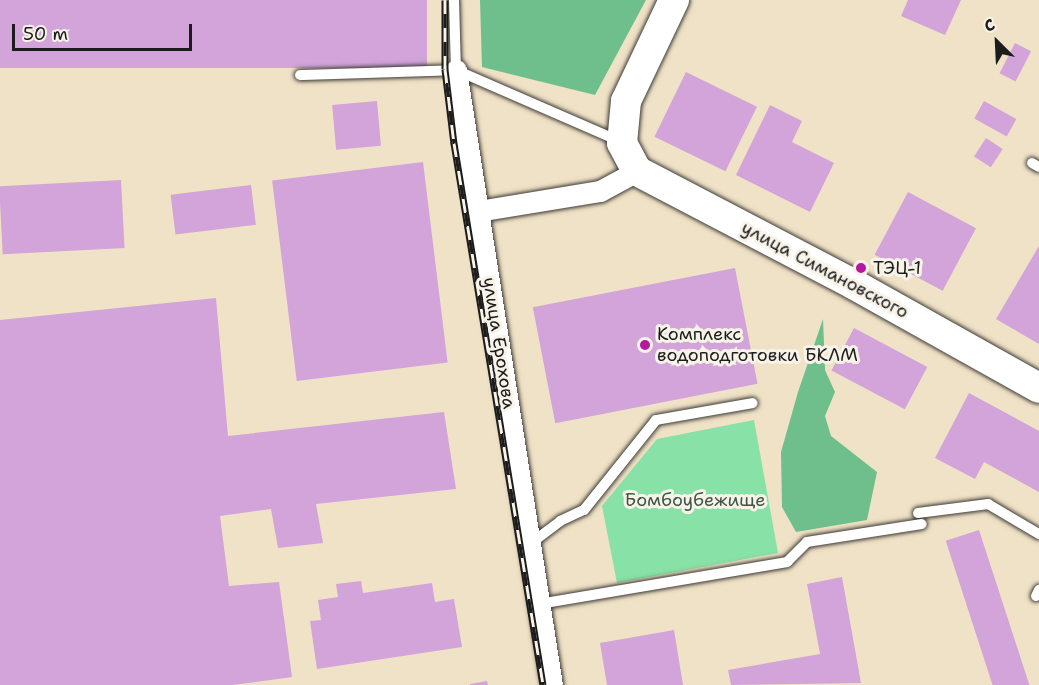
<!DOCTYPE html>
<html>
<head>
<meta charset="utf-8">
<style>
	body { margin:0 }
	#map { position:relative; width:1039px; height:685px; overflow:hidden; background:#f0e2c6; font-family:"Shantell Sans",sans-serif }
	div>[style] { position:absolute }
	.green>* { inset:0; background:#88e1a6 }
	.forest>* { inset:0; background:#6ebf8b }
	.building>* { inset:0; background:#d2a4d9; transform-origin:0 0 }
	.roads { filter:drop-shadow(0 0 2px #3c3a36) drop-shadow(0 0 2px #3c3a36) }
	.lane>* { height:10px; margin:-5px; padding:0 5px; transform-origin:5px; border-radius:5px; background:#fff }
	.street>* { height:21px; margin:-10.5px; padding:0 10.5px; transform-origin:10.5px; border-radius:10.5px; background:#fff }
	.secondary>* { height:30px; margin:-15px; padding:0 15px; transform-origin:15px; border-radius:15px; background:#fff }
	.rail>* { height:7px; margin-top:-3.5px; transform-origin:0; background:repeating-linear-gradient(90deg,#f7f3e8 0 14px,#1c1c1c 0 28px); box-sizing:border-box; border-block:2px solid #1c1c1c }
	.dots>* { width:16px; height:16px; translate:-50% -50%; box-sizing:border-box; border:3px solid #f7f3e8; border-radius:50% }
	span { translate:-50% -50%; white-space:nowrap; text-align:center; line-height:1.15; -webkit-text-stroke:6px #f7f3e8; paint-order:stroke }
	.poi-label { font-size:18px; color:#1c1c1c }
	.left { translate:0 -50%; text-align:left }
	.street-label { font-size:18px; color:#1c1c1c }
	.park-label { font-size:18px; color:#3c5745 }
	.north { position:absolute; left:967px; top:12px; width:60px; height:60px; -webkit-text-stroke:4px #f7f3e8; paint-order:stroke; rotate:336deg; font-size:16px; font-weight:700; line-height:24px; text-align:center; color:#1c1c1c }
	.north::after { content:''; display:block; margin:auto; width:21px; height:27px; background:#1c1c1c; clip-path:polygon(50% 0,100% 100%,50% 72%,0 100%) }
	.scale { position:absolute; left:12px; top:24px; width:180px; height:27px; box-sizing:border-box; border:3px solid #1c1c1c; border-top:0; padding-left:8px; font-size:18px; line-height:21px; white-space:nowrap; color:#1c1c1c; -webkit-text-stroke:4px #f7f3e8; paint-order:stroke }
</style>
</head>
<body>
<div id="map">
	<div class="green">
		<i style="clip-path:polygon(754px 420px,778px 553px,617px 583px,602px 506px,657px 439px)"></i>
	</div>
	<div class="forest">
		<i style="clip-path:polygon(480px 0,646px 0,595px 95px,482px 67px)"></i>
		<i style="clip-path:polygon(823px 319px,825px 370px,835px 392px,825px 416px,831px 436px,877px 472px,867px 520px,796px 532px,782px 507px,781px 452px,798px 392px)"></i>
	</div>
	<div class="building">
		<i style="left:0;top:0;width:427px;height:68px"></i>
		<i style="clip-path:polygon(908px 0,961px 0,945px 35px,901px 16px)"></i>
		<i style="left:1015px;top:43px;width:18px;height:34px;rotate:27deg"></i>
		<i style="left:686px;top:72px;width:79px;height:72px;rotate:26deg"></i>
		<i style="left:377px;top:101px;width:45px;height:45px;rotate:85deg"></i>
		<i style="left:984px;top:101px;width:37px;height:20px;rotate:29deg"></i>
		<i style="clip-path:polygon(770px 105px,802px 121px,792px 142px,834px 163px,810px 212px,736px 175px)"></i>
		<i style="left:986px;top:138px;width:20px;height:22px;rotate:33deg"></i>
		<i style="left:423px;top:162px;width:202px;height:152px;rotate:83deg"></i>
		<i style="left:121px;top:180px;width:68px;height:122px;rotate:87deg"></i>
		<i style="left:251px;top:185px;width:40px;height:81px;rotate:83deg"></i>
		<i style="left:908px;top:192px;width:77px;height:71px;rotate:28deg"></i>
		<i style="clip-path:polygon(1039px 246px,1039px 344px,996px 319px)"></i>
		<i style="left:735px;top:268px;width:118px;height:206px;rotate:79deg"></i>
		<i style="clip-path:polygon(216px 298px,228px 436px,444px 412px,456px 489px,316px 504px,323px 543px,278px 548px,271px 509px,220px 516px,229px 586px,279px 582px,292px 677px,233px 685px,0 685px,0 320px)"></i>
		<i style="left:854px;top:328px;width:83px;height:48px;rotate:28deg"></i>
		<i style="clip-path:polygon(969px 393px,1039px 431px,1039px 492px,984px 462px,975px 479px,935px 458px)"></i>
		<i style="left:979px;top:530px;width:163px;height:35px;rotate:72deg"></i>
		<i style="clip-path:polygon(842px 577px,861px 683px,731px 685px,728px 670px,820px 654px,807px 584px)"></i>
		<i style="clip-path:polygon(361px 581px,363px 593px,432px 583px,435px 602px,454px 599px,462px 647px,317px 669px,310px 621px,321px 620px,318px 600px,338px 597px,336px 584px)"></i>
		<i style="clip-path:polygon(674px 630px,683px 685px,607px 685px,600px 643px)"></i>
		<i style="clip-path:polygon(487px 681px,488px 685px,470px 685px,470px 684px)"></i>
	</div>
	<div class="roads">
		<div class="lane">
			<i style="left:454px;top:0;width:70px;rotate:88.4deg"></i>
			<i style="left:300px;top:75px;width:156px;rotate:-1.8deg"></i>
			<i style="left:456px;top:70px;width:178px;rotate:23.5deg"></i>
			<i style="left:1032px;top:163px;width:8px;rotate:30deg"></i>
			<i style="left:918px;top:513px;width:71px;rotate:-7.3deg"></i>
			<i style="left:988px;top:504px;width:59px;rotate:30.5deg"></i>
			<i style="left:530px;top:544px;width:38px;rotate:-37deg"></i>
			<i style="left:560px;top:521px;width:26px;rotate:-25deg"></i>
			<i style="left:584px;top:510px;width:115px;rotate:-51.3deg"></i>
			<i style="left:656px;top:420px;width:98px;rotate:-9.9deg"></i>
			<i style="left:1036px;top:596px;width:7px;rotate:-63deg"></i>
			<i style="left:539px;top:604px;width:252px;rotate:-9.6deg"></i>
			<i style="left:787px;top:562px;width:28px;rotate:-45deg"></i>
			<i style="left:807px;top:542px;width:116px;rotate:-8.9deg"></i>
		</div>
		<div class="street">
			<i style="left:456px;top:70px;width:622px;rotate:81.13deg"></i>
			<i style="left:478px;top:211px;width:124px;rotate:-9.3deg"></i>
			<i style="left:600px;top:191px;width:42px;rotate:-28.4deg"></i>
		</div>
		<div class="secondary">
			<i style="left:674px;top:0;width:112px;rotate:115.4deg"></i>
			<i style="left:626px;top:101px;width:42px;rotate:95.4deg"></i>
			<i style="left:622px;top:143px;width:32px;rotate:62deg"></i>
			<i style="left:637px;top:171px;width:244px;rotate:27.6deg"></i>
			<i style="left:853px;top:284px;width:213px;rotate:29.2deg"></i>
		</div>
	</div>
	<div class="rail">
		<i style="left:445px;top:0;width:69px;rotate:90deg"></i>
		<i style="left:445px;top:69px;width:75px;rotate:83.1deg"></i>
		<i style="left:454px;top:143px;width:549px;rotate:80.67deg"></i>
	</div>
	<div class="dots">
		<i style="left:861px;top:268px;background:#b5179e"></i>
		<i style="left:645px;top:345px;background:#b5179e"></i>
	</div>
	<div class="poi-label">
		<span class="left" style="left:873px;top:268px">ТЭЦ-1</span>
		<span class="left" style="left:657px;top:345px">Комплекс<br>водоподготовки БКЛМ</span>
	</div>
	<div class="street-label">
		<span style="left:825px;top:270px;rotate:28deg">улица Симановского</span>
		<span style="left:499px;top:343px;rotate:81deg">улица Ерохова</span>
	</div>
	<div class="park-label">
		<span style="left:695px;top:500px">Бомбоубежище</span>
	</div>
	<div class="north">С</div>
	<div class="scale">50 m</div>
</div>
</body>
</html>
